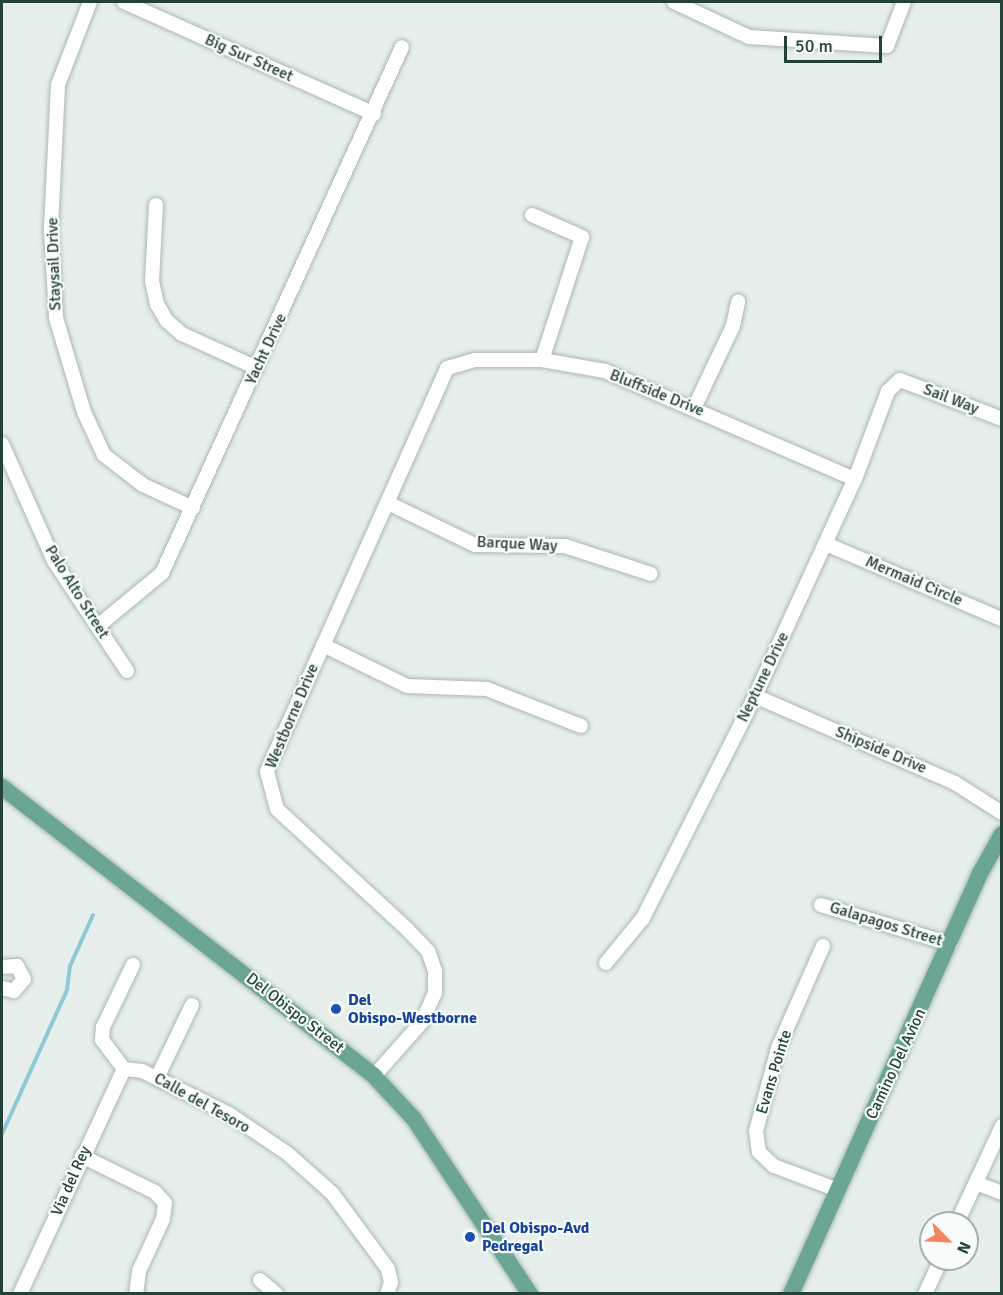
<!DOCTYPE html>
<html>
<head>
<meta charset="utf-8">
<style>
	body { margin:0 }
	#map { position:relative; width:1003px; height:1295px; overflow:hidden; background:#e6efeb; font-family:Signika,sans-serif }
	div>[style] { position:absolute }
	.stream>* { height:4px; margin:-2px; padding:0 2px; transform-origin:2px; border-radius:2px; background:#8ec9d4 }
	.roads { filter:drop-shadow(0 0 2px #a8b8b2) drop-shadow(0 0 2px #a8b8b2) }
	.minor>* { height:14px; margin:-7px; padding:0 7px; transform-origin:7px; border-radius:7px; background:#fff }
	.major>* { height:16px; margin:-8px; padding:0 8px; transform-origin:8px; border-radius:8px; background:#6aa596 }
	.dots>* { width:16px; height:16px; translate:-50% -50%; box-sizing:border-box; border:3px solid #f7fbf9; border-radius:50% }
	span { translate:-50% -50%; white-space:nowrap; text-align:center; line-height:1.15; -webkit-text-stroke:4.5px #f7fbf9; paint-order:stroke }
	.street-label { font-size:16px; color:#24423a }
	.transit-label { font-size:16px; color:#164399; font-weight:700 }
	.left { translate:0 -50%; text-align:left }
	.frame { position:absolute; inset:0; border:3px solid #24423a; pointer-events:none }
	.north { position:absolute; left:919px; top:1211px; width:60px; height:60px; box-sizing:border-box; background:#f7fbf9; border:2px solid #a3b1ad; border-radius:50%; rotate:114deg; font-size:16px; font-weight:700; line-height:24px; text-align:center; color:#24423a }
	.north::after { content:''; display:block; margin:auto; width:21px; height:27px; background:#f4845f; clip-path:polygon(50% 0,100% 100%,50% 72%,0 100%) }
	.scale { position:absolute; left:784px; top:36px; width:98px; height:27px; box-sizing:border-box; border:3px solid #24423a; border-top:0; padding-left:8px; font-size:18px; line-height:21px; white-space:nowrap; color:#24423a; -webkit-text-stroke:4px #f7fbf9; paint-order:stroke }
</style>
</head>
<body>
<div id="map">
	<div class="stream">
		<i style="left:2px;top:1134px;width:158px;rotate:-65.7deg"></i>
		<i style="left:67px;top:990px;width:24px;rotate:-83deg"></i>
		<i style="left:70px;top:966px;width:56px;rotate:-65.7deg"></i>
	</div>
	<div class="roads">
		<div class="minor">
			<i style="left:90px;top:2px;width:89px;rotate:111.1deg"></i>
			<i style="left:58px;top:85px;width:145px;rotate:92.8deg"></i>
			<i style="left:51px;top:230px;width:88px;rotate:86.7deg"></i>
			<i style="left:56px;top:318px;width:98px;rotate:73.4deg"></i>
			<i style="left:84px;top:412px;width:47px;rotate:65.1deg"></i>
			<i style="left:104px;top:455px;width:49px;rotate:37.6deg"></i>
			<i style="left:143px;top:485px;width:55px;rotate:24.7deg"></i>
			<i style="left:124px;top:2px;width:274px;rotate:24.1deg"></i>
			<i style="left:674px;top:2px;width:83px;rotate:25deg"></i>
			<i style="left:749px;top:37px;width:138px;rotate:3.7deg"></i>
			<i style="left:887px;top:46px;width:47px;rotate:-68.9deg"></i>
			<i style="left:156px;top:205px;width:76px;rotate:93deg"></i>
			<i style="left:152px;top:281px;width:24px;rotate:78deg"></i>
			<i style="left:157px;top:304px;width:20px;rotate:60deg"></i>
			<i style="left:167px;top:321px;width:20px;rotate:41deg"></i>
			<i style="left:182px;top:334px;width:82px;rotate:24.4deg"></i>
			<i style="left:532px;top:215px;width:55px;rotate:23.7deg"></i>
			<i style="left:582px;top:237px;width:129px;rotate:108deg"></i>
			<i style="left:694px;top:408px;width:91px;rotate:-64.6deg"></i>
			<i style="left:733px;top:326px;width:25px;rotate:-78deg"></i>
			<i style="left:2px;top:444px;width:128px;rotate:66deg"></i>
			<i style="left:54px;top:561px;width:132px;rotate:56.4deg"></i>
			<i style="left:388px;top:503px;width:97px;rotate:25.8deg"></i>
			<i style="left:475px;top:545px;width:90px;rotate:0.6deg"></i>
			<i style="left:565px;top:546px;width:90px;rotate:18deg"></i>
			<i style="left:826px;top:544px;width:190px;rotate:23.2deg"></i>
			<i style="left:98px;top:626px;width:83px;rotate:-39.6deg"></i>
			<i style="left:162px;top:573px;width:578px;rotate:-65.47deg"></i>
			<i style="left:323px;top:645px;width:93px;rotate:26deg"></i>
			<i style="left:407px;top:686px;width:80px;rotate:2.1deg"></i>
			<i style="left:487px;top:689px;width:101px;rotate:21.5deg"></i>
			<i style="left:755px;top:696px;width:218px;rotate:23.5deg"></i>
			<i style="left:955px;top:783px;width:56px;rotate:32.6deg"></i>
			<i style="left:821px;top:905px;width:135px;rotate:16.8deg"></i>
			<i style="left:823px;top:946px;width:111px;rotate:113.8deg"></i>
			<i style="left:778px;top:1048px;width:86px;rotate:104.8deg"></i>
			<i style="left:756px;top:1131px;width:21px;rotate:82deg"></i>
			<i style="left:759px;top:1152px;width:21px;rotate:43deg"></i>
			<i style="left:774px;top:1166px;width:68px;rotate:20.6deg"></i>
			<i style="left:606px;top:963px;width:58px;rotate:-50.6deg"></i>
			<i style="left:643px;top:918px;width:249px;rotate:-63.2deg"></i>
			<i style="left:755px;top:696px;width:239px;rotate:-65.3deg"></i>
			<i style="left:855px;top:479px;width:94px;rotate:-69.4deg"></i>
			<i style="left:888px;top:391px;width:16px;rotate:-43deg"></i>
			<i style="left:900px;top:380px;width:109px;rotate:20.9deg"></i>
			<i style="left:2px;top:967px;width:15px;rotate:-4deg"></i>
			<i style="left:17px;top:966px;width:15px;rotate:62deg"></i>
			<i style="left:24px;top:979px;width:16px;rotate:130deg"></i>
			<i style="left:14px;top:991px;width:12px;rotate:-166deg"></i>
			<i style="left:124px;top:1069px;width:18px;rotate:6deg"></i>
			<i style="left:142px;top:1071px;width:97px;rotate:26.3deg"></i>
			<i style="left:229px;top:1114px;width:71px;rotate:34.1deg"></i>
			<i style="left:288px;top:1154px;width:59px;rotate:41.6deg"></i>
			<i style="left:332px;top:1193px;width:94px;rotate:53.6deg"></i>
			<i style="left:388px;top:1269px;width:13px;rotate:77deg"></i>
			<i style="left:391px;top:1282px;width:13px;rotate:108deg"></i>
			<i style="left:124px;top:1069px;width:36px;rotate:-127deg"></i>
			<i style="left:102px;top:1040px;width:13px;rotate:-86deg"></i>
			<i style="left:103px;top:1027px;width:69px;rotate:-64.2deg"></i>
			<i style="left:374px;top:1076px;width:72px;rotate:-48.4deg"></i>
			<i style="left:422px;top:1022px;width:32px;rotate:-66deg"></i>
			<i style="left:435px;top:993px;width:22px;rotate:-90deg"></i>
			<i style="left:435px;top:971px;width:21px;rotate:-109deg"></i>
			<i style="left:428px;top:951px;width:29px;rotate:-134deg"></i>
			<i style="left:408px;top:930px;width:178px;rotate:-137.3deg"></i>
			<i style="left:277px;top:809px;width:39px;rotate:-105deg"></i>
			<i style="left:267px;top:771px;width:441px;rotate:-65.9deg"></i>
			<i style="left:447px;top:368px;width:29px;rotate:-16deg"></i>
			<i style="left:475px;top:360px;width:67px"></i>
			<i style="left:542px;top:360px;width:64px;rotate:9.9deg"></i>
			<i style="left:605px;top:371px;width:272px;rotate:23.4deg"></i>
			<i style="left:157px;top:1078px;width:81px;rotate:-64.4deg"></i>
			<i style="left:82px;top:1156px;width:81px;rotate:26.3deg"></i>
			<i style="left:155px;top:1192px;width:15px;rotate:48deg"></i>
			<i style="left:165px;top:1203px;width:16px;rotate:97deg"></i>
			<i style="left:163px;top:1219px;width:57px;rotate:114.8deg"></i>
			<i style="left:139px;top:1271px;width:23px;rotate:97deg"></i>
			<i style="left:976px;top:1183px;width:28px;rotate:21deg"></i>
			<i style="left:957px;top:1223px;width:107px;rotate:-65.1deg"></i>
			<i style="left:260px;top:1280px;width:21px;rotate:41deg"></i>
			<i style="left:20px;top:1294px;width:248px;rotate:-65.2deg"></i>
			<i style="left:925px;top:1294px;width:38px;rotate:-65deg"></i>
		</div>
		<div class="major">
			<i style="left:2px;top:787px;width:471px;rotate:37.8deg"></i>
			<i style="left:374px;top:1076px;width:59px;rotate:47.1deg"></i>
			<i style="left:414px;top:1119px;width:210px;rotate:56.5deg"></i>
			<i style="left:791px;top:1294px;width:457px;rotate:-65.8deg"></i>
			<i style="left:978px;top:877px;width:49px;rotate:-60.8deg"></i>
		</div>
	</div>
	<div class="dots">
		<i style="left:336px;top:1009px;background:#1a4fb4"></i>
		<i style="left:470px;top:1237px;background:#1a4fb4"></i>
	</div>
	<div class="street-label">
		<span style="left:249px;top:58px;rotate:24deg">Big Sur Street</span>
		<span style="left:54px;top:264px;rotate:-92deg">Staysail Drive</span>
		<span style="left:266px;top:349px;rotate:-65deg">Yacht Drive</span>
		<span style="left:657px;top:393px;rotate:22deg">Bluffside Drive</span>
		<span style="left:951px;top:399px;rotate:21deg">Sail Way</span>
		<span style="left:517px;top:544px;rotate:3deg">Barque Way</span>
		<span style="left:914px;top:581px;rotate:23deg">Mermaid Circle</span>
		<span style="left:77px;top:592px;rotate:58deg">Palo Alto Street</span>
		<span style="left:763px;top:677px;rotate:-64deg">Neptune Drive</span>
		<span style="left:292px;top:716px;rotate:-67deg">Westborne Drive</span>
		<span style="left:881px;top:750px;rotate:23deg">Shipside Drive</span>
		<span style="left:886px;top:924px;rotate:17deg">Galapagos Street</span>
		<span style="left:295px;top:1013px;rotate:38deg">Del Obispo Street</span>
		<span style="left:896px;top:1064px;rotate:-65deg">Camino Del Avion</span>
		<span style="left:774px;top:1072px;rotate:-73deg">Evans Pointe</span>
		<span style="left:202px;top:1103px;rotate:29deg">Calle del Tesoro</span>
		<span style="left:71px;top:1181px;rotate:-66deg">Via del Rey</span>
	</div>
	<div class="transit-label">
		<span class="left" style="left:348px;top:1009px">Del<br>Obispo-Westborne</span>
		<span class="left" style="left:482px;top:1237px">Del Obispo-Avd<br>Pedregal</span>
	</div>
	<div class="frame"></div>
	<div class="north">N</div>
	<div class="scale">50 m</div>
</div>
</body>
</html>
